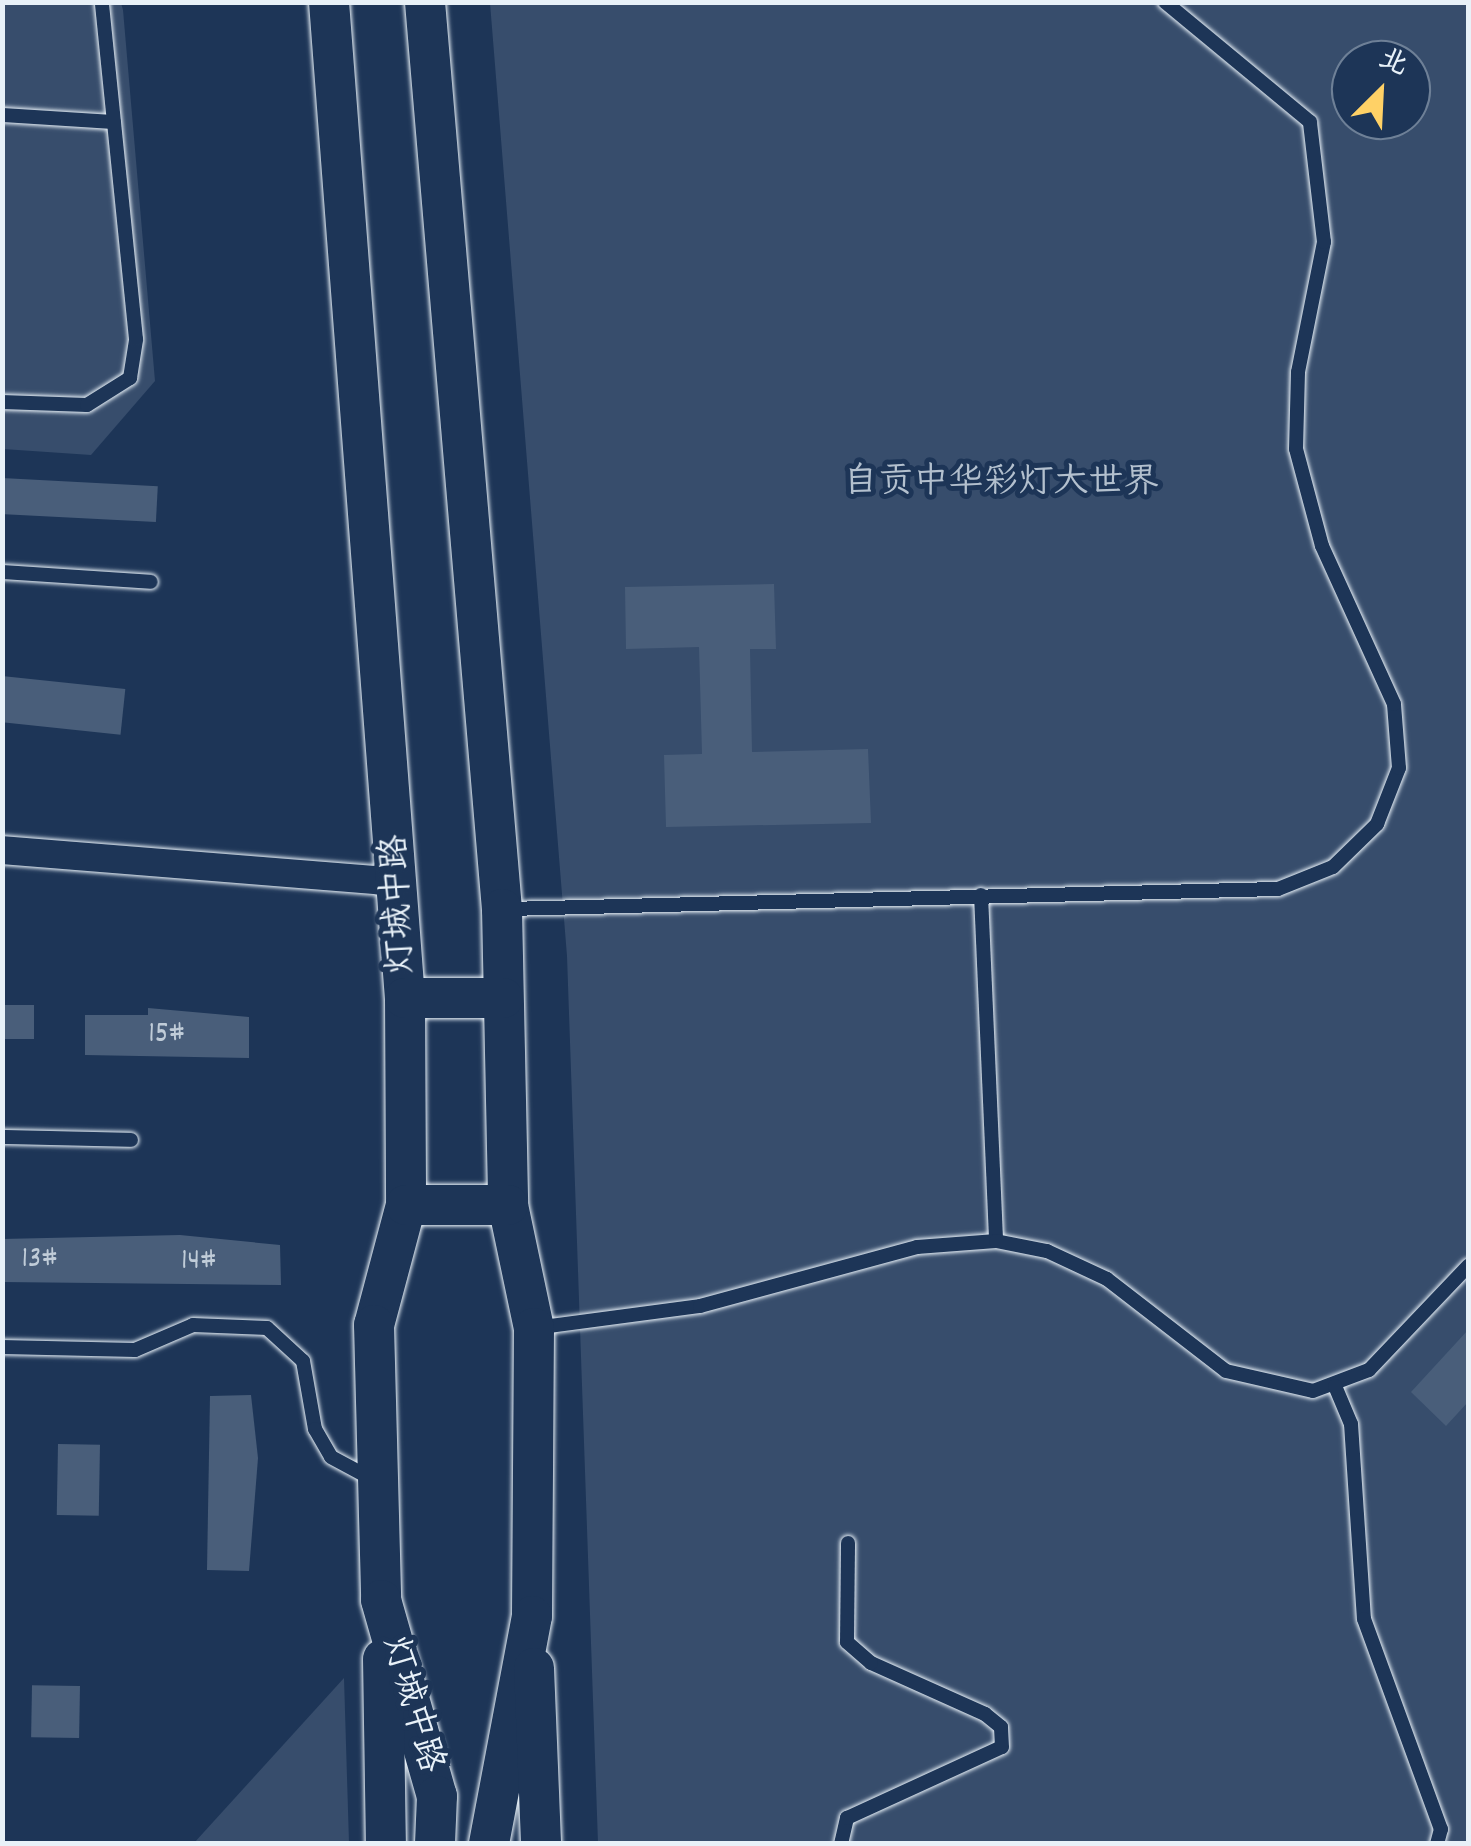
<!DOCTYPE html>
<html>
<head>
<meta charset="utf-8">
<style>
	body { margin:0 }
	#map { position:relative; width:1471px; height:1846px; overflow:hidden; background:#1d3557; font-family:Dekko,"LXGW WenKai TC",sans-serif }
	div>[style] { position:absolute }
	.green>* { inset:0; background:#374d6c }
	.building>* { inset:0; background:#495e7a; transform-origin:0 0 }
	.roads { filter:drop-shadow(0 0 2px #e8f1f8) drop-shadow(0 0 2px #e8f1f8) }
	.lane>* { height:14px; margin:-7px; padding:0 7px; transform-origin:7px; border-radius:7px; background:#1d3557 }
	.street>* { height:28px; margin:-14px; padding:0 14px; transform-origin:14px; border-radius:14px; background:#1d3557 }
	.secondary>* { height:40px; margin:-20px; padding:0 20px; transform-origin:20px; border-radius:20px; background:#1d3557 }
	span { translate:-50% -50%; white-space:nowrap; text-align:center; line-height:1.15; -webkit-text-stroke:10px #1d3557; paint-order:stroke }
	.number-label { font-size:30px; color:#c0ccd8 }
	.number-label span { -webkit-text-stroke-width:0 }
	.park-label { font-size:35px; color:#b3c0ce }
	.street-label { font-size:35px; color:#e8f1f8 }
	.frame { position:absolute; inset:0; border:5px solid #e8f1f8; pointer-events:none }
	.north { position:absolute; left:1331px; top:40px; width:100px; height:100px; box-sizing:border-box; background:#1d3557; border:2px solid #6e8097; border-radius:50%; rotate:24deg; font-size:28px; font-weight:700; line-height:40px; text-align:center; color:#e8f1f8 }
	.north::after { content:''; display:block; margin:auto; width:35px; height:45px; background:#ffd166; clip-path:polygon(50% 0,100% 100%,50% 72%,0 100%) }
</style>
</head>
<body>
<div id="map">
	<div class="green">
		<i style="clip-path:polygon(2px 3px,121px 3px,123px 10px,155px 381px,91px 455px,3px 449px)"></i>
		<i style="clip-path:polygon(evenodd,490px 3px,1468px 3px,1468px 1843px,598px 1843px,567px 956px,490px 3px,1351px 60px,1411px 60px,1411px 120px,1351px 120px,1351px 60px)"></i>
		<i style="clip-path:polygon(344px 1678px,349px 1843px,194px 1843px)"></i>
	</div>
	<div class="building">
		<i style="left:2px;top:478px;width:156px;height:36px;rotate:3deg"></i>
		<i style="clip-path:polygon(774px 584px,776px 649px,750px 649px,752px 752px,868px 749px,871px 823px,666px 827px,664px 755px,702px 754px,699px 647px,626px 649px,625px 587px)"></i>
		<i style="left:2px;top:676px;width:124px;height:46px;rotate:6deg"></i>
		<i style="left:2px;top:1005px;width:32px;height:34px"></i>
		<i style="clip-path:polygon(148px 1008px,249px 1017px,249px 1058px,85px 1055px,85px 1015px,148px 1015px)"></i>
		<i style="clip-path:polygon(180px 1235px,280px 1245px,281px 1285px,2px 1282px,2px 1239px)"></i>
		<i style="clip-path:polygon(1468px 1330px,1468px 1402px,1446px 1426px,1411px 1392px)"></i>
		<i style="clip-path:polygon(251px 1395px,258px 1458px,249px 1571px,207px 1570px,210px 1396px)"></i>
		<i style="left:58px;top:1444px;width:42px;height:71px;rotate:1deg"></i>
		<i style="left:80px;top:1686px;width:52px;height:48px;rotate:91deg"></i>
	</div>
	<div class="roads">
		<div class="lane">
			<i style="left:2px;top:115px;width:112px;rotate:3.6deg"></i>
			<i style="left:2px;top:402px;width:85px;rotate:2deg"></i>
			<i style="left:87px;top:405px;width:51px;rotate:-32.1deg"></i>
			<i style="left:130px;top:378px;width:39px;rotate:-81deg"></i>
			<i style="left:136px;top:339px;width:339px;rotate:-95.8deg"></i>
			<i style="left:2px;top:572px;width:149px;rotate:3.8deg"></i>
			<i style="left:981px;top:895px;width:346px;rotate:87.5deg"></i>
			<i style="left:508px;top:909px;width:770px;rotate:-1.49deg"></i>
			<i style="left:1278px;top:889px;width:59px;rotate:-21.8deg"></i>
			<i style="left:1333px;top:867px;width:62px;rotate:-44.3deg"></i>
			<i style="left:1377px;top:824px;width:60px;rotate:-68.6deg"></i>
			<i style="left:1399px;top:768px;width:64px;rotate:-94.5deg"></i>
			<i style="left:1394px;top:704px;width:174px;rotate:-114.5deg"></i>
			<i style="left:1322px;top:546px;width:100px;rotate:-105deg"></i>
			<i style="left:1296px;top:449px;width:77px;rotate:-88.5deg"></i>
			<i style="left:1298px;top:372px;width:133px;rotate:-78.7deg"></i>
			<i style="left:1324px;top:242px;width:121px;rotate:-96.7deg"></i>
			<i style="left:1310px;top:122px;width:188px;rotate:-140.4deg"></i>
			<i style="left:2px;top:1137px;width:129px;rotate:1.3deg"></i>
			<i style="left:535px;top:1328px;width:166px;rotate:-7.6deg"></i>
			<i style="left:700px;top:1306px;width:225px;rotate:-15.2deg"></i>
			<i style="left:917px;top:1247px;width:79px;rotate:-4.3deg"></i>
			<i style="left:996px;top:1241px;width:52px;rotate:11.1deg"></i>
			<i style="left:1047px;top:1251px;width:66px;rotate:25deg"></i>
			<i style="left:1107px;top:1279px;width:150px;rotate:37.7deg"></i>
			<i style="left:1226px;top:1371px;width:89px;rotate:12.9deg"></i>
			<i style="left:1313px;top:1391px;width:60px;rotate:-20.6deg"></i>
			<i style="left:1369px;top:1370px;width:144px;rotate:-46.4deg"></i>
			<i style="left:2px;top:1347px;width:133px;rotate:1.3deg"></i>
			<i style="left:135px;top:1350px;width:63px;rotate:-23.3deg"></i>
			<i style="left:193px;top:1325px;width:74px;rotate:2.3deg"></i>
			<i style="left:267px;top:1328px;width:49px;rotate:42.5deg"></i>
			<i style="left:303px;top:1361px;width:69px;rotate:80deg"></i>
			<i style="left:315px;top:1429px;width:32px;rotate:60deg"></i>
			<i style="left:331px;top:1457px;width:47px;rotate:28.2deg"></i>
			<i style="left:1335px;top:1386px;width:41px;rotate:67.2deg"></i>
			<i style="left:1351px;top:1424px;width:195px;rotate:86.2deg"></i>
			<i style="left:1364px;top:1619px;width:224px;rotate:69.9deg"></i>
			<i style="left:1441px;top:1829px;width:16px;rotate:105deg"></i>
			<i style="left:841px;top:1844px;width:27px;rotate:-77deg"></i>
			<i style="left:847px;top:1818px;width:170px;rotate:-24.6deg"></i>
			<i style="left:1002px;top:1747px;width:20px;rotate:-93deg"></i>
			<i style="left:1001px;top:1727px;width:21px;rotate:-141deg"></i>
			<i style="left:985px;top:1714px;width:125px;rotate:-155.9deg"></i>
			<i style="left:871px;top:1663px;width:32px;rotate:-139deg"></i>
			<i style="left:847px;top:1642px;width:99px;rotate:-89.4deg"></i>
		</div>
		<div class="street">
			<i style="left:2px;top:850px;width:400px;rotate:4.6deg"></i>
		</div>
		<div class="secondary">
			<i style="left:329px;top:2px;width:999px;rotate:85.64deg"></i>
			<i style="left:405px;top:998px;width:207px;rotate:89.7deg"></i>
			<i style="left:406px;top:1205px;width:124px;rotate:104.9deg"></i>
			<i style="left:374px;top:1325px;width:275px;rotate:88.5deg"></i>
			<i style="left:381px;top:1600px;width:204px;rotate:74.1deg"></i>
			<i style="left:437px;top:1796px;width:48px;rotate:92.4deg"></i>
			<i style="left:425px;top:2px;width:910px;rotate:85.15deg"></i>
			<i style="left:502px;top:909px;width:296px;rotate:88.8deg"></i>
			<i style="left:508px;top:1205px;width:126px;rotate:78.1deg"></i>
			<i style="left:534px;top:1328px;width:288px;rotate:90.4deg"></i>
			<i style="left:532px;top:1616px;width:232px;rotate:100.7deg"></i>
			<i style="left:405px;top:998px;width:98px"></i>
			<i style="left:406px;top:1205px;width:102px"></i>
			<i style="left:383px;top:1659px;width:185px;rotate:89.1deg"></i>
			<i style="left:534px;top:1668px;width:176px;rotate:87.7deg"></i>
		</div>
	</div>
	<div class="number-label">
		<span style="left:167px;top:1036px">15#</span>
		<span style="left:40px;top:1261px">13#</span>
		<span style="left:199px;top:1263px">14#</span>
	</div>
	<div class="park-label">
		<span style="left:1001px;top:484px">自贡中华彩灯大世界</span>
	</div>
	<div class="street-label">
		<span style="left:400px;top:904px;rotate:-93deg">灯城中路</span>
		<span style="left:411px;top:1705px;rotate:74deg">灯城中路</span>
	</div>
	<div class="frame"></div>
	<div class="north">北</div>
</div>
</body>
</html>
